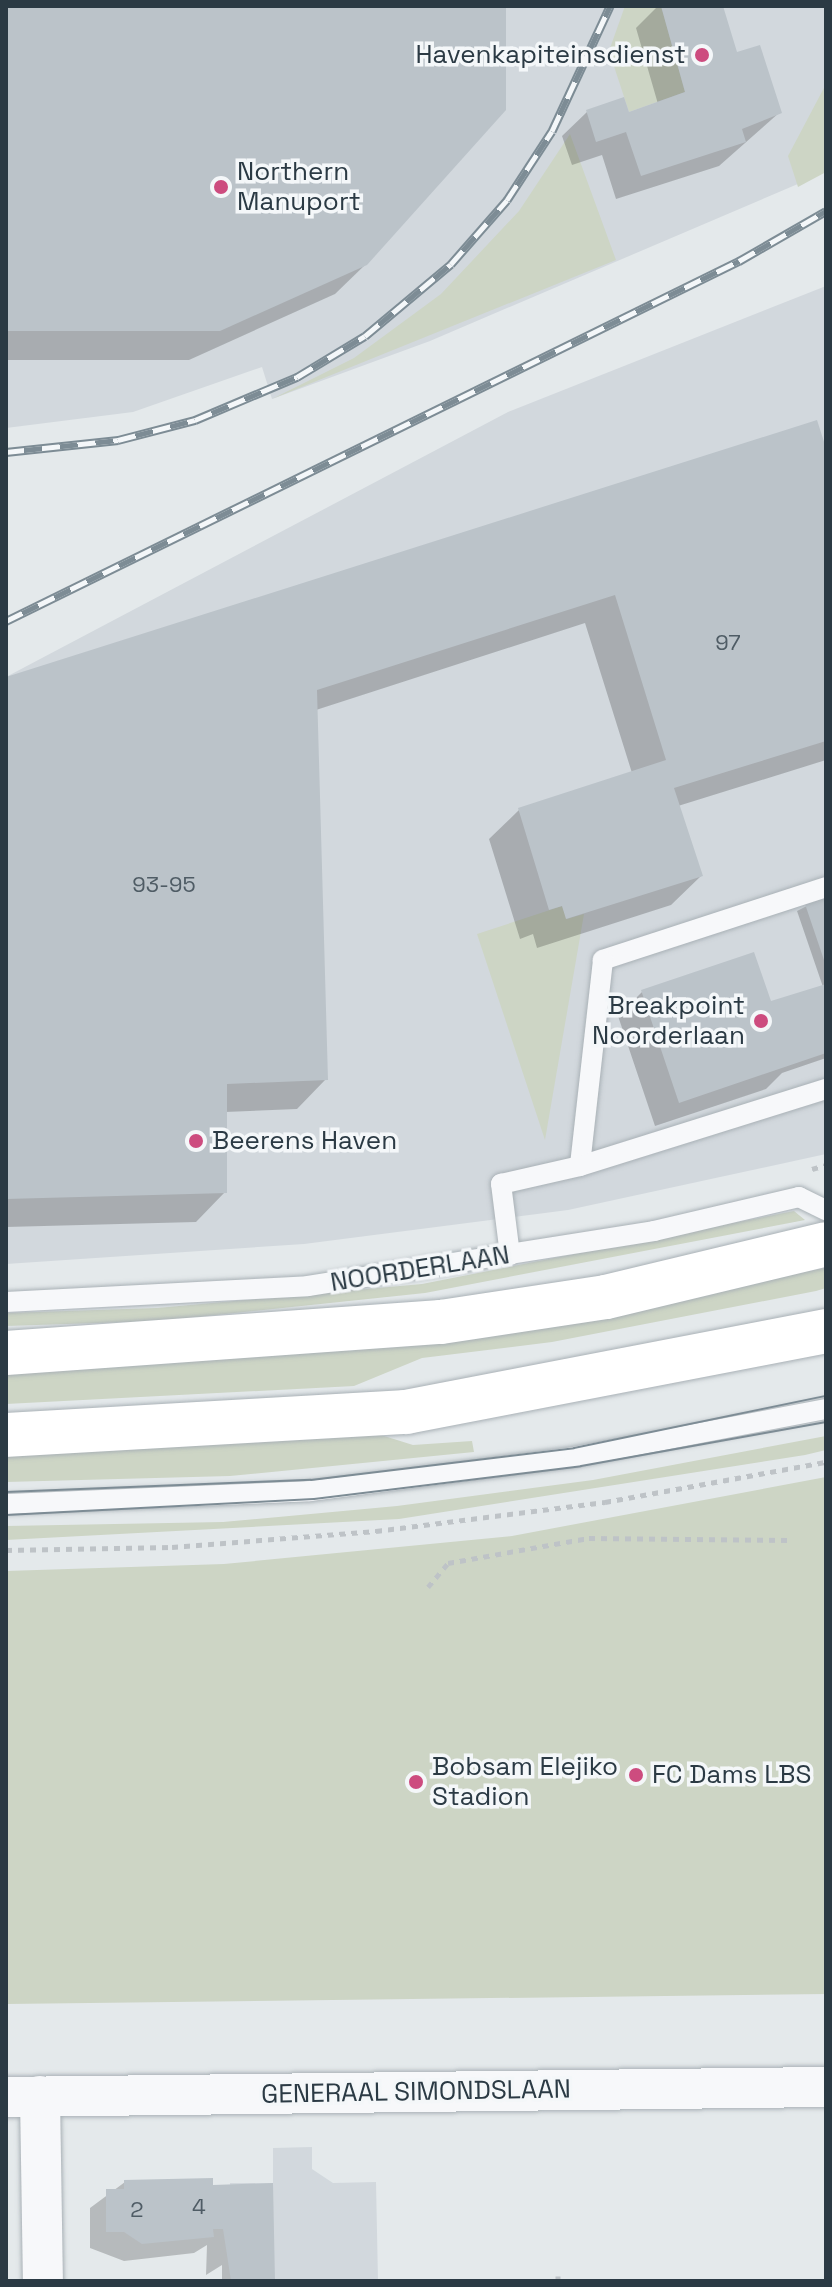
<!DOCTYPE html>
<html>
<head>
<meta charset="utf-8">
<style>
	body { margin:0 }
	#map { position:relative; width:832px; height:2287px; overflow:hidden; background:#e4e9eb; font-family:"Space Grotesk",sans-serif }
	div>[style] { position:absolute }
	.built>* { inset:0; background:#d2d8dd }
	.green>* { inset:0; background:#cdd5c5 }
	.shadow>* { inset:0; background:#0003 }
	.building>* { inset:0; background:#bbc3c9 }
	.path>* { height:5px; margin-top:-2.5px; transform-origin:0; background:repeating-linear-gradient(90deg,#bec3c7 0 6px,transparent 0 12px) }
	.roads { filter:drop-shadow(0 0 2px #a9b1b6) drop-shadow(0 0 2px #a9b1b6) }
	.service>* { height:20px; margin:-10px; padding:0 10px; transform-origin:10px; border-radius:10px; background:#f7f8fa }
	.minor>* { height:40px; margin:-20px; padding:0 20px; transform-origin:20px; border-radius:20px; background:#f7f8fa }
	.primary>* { height:44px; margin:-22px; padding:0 22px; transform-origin:22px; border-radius:22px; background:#fff }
	.tram>* { height:2px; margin:-1px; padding:0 1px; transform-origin:1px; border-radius:1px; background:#7d8c95 }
	.rail>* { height:9px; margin-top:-4.5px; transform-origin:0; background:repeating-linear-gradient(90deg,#f4f7f9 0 18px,#7d8c95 0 36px); box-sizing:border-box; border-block:2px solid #7d8c95 }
	.dots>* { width:22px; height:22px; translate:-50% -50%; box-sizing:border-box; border:4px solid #f4f7f9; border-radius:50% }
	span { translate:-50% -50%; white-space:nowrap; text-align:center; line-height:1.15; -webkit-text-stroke:7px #f4f7f9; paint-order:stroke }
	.number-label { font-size:22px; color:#4f5c65 }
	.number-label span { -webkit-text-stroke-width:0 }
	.poi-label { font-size:26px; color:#2b3a44 }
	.right { translate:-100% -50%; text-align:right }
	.left { translate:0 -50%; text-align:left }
	.street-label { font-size:26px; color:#2b3a44 }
	.frame { position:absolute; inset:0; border:8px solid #2b3a44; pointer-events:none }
</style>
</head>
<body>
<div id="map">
	<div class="built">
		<i style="clip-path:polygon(6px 6px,826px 6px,826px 172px,430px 341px,272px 399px,262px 367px,133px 412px,6px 428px)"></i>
		<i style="clip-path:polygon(826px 286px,826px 1154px,568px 1210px,304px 1244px,6px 1264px,6px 677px,508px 412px)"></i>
		<i style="clip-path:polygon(312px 2147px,312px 2169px,333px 2183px,376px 2182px,378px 2281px,231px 2281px,230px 2183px,273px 2183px,273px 2148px)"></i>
	</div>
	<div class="green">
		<i style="clip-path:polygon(625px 6px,661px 6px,685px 92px,629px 112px,609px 51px)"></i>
		<i style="clip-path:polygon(826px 84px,826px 172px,798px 187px,788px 156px)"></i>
		<i style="clip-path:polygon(570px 134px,616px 260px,272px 399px,354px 358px,441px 294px,519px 211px)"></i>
		<i style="clip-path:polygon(562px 906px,567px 919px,584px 914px,545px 1140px,477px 934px)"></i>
		<i style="clip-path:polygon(794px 1211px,805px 1220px,425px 1293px,159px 1321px,6px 1326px,6px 1313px,157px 1308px,422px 1284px)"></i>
		<i style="clip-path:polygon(826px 1268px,826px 1288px,816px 1291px,552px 1342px,422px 1358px,354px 1386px,6px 1404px,6px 1369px,358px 1350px)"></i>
		<i style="clip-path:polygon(381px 1435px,413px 1445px,472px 1441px,474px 1452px,230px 1476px,6px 1482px,6px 1450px)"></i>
		<i style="clip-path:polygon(826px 1436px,826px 1450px,805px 1455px,399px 1519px,6px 1540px,6px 1526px,223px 1522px,397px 1506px,593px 1480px)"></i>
		<i style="clip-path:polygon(826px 1477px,826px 1994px,6px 2004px,6px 1571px,224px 1564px,512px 1536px)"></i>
	</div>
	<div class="shadow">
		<i style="clip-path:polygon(6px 6px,504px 6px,366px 264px,335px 294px,189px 360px,6px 360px)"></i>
		<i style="clip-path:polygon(658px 6px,721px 6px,736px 54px,780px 112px,719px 166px,616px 199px,602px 155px,572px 165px,562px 136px,587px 112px,627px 114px,658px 104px,636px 28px)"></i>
		<i style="clip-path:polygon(826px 455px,826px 760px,678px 806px,701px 876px,671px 905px,537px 948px,533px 934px,520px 939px,489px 839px,519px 810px,632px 773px,585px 623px,316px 710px,326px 1079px,297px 1109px,225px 1112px,225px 1192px,196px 1222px,6px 1227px,6px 680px)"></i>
		<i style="clip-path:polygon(826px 896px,826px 1058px,782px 1073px,766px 1089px,655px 1126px,618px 1016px,642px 992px,770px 1004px,823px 987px,797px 911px)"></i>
		<i style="clip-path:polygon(125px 2182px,211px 2187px,273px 2281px,222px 2281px,222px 2265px,206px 2275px,207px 2245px,194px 2253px,124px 2261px,90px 2248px,90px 2208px)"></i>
	</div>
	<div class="building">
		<i style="clip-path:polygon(6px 6px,506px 6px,506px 110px,367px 265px,220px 331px,6px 331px)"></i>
		<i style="clip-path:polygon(661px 6px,723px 6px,737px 52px,760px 45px,782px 113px,742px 129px,746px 142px,641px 176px,626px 132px,596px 142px,586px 110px,624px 97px,629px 112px,685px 92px)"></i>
		<i style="clip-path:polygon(817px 420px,826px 448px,826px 741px,674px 788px,703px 876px,566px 919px,562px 906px,549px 910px,518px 808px,666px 760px,615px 595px,317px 690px,328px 1080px,227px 1084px,227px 1193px,6px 1199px,6px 677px)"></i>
		<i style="clip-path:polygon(826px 893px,826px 963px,825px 963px,804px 901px)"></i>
		<i style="clip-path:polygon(754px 952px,771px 1001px,826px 984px,826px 1053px,679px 1103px,641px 990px)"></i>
		<i style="clip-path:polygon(213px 2178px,213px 2185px,273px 2183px,275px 2281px,231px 2281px,223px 2229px,213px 2229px,214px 2237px,142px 2244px,124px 2232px,106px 2232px,106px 2189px,124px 2189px,124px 2180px)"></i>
	</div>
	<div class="path">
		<i style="left:812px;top:1169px;width:15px;rotate:-16deg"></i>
		<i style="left:6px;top:1550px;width:166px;rotate:-1deg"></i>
		<i style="left:172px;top:1547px;width:205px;rotate:-4.5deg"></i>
		<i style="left:376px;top:1531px;width:231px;rotate:-7.2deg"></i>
		<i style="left:605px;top:1502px;width:225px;rotate:-10.3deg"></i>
		<i style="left:428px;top:1587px;width:31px;rotate:-50deg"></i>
		<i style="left:448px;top:1563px;width:143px;rotate:-10.1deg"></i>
		<i style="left:589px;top:1538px;width:199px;rotate:0.6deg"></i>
		<i style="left:558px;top:2281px;width:5px;rotate:-90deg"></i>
	</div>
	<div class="roads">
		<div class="service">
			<i style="left:826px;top:887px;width:235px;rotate:161.9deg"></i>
			<i style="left:603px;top:960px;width:207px;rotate:96.4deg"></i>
			<i style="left:580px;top:1166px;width:258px;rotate:-17.4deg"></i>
			<i style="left:510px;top:1255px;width:72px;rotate:-97.2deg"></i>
			<i style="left:501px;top:1184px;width:81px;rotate:-12.8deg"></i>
			<i style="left:6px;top:1302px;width:302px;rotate:-3deg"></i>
			<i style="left:308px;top:1286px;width:350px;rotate:-9deg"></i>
			<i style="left:654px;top:1231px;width:149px;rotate:-13.2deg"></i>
			<i style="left:799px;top:1197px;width:30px;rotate:26deg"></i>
			<i style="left:6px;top:1504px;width:304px;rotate:-2.4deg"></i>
			<i style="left:310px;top:1491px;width:266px;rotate:-7.3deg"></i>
			<i style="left:574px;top:1457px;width:257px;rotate:-10.8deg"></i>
		</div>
		<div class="minor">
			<i style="left:40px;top:2096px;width:185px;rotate:89.1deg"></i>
			<i style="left:6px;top:2097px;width:820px;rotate:-0.7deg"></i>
		</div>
		<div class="primary">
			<i style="left:6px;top:1353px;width:436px;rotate:-4.1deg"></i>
			<i style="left:441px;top:1322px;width:167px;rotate:-8.6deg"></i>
			<i style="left:606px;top:1297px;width:226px;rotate:-13.5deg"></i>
			<i style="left:6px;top:1435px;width:401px;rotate:-3.3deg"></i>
			<i style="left:406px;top:1412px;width:428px;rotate:-10.9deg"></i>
		</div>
	</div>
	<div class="tram">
		<i style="left:6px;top:1492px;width:305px;rotate:-2.3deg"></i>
		<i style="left:311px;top:1480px;width:265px;rotate:-6.9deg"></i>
		<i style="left:574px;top:1448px;width:257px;rotate:-11.7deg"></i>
		<i style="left:6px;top:1515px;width:308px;rotate:-3deg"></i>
		<i style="left:314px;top:1499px;width:269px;rotate:-7deg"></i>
		<i style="left:581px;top:1466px;width:249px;rotate:-10.2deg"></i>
	</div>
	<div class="rail">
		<i style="left:6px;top:452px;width:113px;rotate:-6.1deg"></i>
		<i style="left:118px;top:440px;width:80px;rotate:-14.6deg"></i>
		<i style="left:195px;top:420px;width:111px;rotate:-22.9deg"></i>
		<i style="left:297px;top:377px;width:79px;rotate:-31.1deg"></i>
		<i style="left:365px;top:336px;width:112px;rotate:-39.9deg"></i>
		<i style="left:451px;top:264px;width:85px;rotate:-48.8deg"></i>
		<i style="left:507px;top:200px;width:82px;rotate:-56.9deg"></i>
		<i style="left:552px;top:131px;width:138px;rotate:-65.1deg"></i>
		<i style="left:6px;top:621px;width:817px;rotate:-26.16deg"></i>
		<i style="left:739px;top:261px;width:100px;rotate:-29.9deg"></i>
	</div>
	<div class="dots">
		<i style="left:702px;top:55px;background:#cd4c7f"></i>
		<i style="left:221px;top:187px;background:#cd4c7f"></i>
		<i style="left:761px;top:1021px;background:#cd4c7f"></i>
		<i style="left:196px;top:1141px;background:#cd4c7f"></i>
		<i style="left:636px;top:1775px;background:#cd4c7f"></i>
		<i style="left:416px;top:1782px;background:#cd4c7f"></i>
	</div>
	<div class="number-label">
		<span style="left:728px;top:643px">97</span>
		<span style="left:164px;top:885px">93-95</span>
		<span style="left:199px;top:2207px">4</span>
		<span style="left:137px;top:2210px">2</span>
	</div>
	<div class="poi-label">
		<span class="right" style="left:686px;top:55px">Havenkapiteinsdienst</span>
		<span class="left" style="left:237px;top:187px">Northern<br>Manuport</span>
		<span class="right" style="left:745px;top:1021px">Breakpoint<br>Noorderlaan</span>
		<span class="left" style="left:212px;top:1141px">Beerens Haven</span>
		<span class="left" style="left:432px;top:1782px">Bobsam Elejiko<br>Stadion</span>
		<span class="left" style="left:652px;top:1775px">FC Dams LBS</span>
	</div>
	<div class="street-label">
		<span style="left:420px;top:1269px;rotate:-9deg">NOORDERLAAN</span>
		<span style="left:416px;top:2092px;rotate:-1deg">GENERAAL SIMONDSLAAN</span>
	</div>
	<div class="frame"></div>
</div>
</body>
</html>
